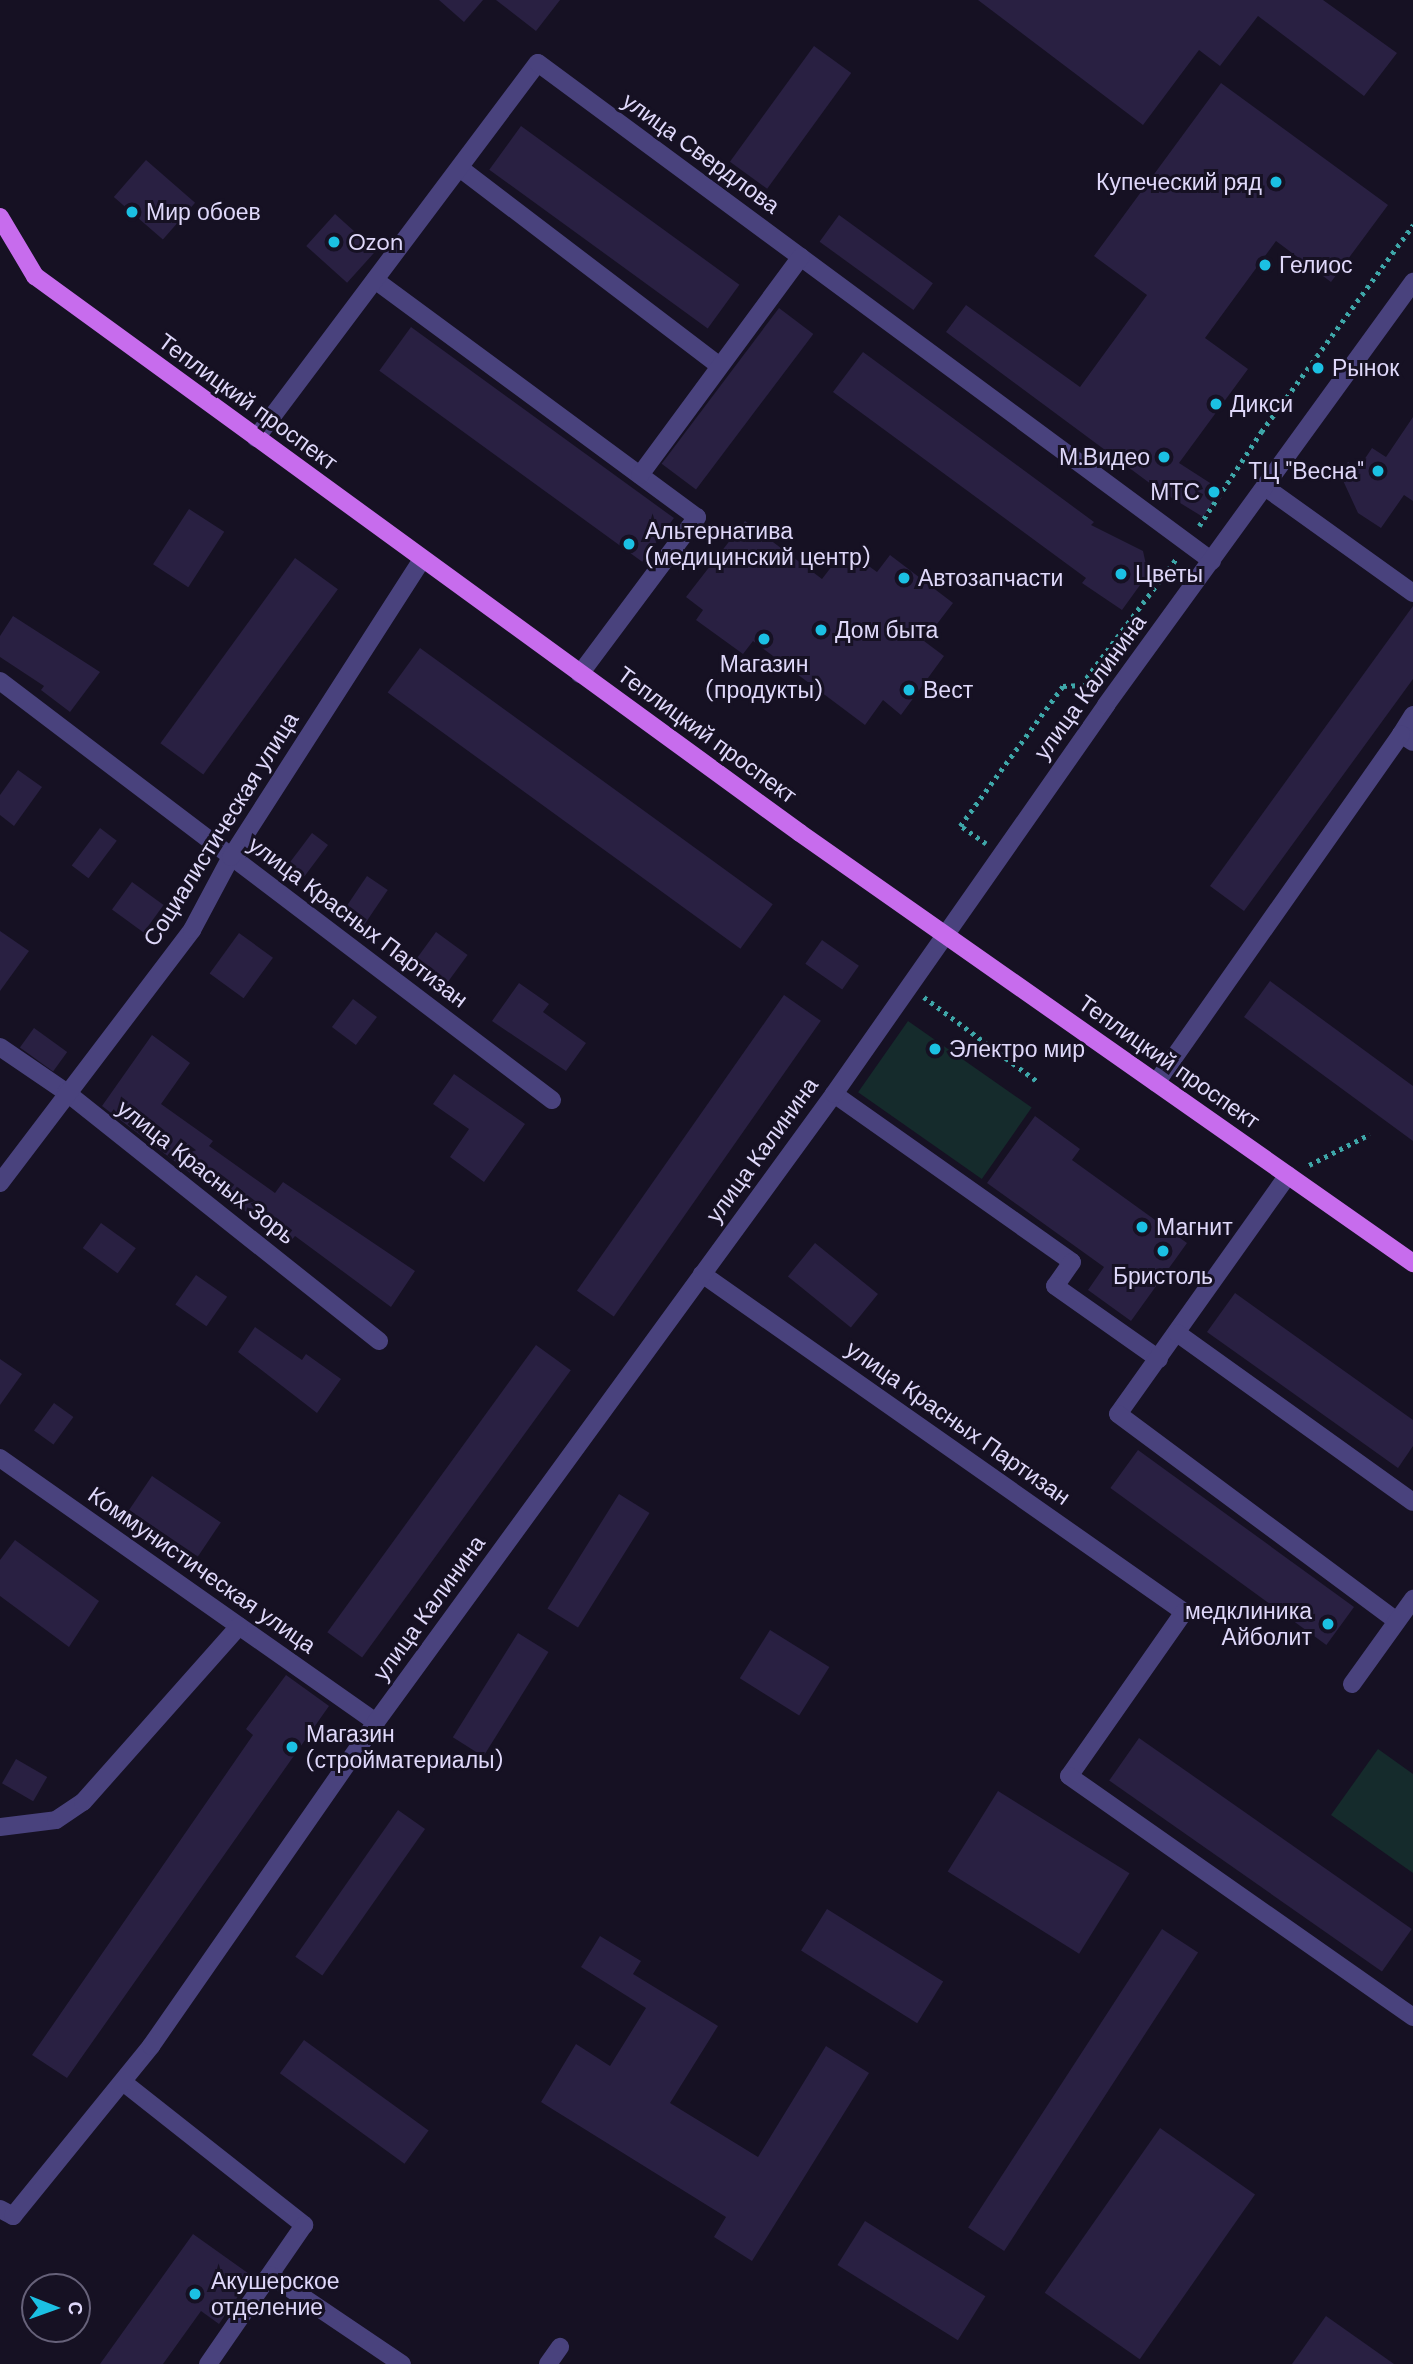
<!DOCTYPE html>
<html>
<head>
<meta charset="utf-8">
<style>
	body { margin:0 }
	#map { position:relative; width:1413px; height:2364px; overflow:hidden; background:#161123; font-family:"DM Sans",sans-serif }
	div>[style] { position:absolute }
	.green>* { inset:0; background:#152b2c; transform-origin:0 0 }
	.building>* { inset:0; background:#292042; transform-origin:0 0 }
	.path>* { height:4.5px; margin-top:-2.25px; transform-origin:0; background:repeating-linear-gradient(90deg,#3ea7a9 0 3.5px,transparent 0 8.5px) }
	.minor>* { height:18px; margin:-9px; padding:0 9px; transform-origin:9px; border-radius:9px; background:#49427d }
	.major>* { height:18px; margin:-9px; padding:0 9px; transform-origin:9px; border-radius:9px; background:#c76ced }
	.dots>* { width:19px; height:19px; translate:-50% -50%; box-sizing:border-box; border:4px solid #161123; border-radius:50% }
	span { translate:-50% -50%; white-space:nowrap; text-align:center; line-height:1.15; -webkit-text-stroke:6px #161123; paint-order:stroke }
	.street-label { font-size:23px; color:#dfd8fa }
	.poi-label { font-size:23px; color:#dfd8fa }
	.right { translate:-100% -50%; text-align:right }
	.left { translate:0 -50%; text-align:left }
	.north { position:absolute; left:21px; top:2273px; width:70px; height:70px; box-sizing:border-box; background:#161123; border:2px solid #666179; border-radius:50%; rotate:91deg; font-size:19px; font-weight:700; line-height:28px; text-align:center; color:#dfd8fa }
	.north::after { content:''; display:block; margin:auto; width:24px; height:32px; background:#1bc0e3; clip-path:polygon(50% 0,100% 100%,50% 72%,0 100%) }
</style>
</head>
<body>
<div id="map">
	<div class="green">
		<i style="left:908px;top:1021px;width:151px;height:87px;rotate:35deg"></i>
		<i style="clip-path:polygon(1378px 1749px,1413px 1774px,1413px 1873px,1331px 1815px)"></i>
	</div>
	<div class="building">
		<i style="clip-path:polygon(439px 0,483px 0,464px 22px)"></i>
		<i style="clip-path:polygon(496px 0,560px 0,536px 31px)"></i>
		<i style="clip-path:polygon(978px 0,1323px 0,1397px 53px,1364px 96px,1258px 16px,1220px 66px,1199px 50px,1143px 125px)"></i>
		<i style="left:814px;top:46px;width:46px;height:143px;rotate:36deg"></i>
		<i style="clip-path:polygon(1221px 83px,1388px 205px,1331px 282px,1276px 241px,1205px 338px,1248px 369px,1179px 463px,1221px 490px,1203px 517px,1159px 490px,946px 332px,966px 305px,1080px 387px,1147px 295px,1094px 256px)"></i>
		<i style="left:521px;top:126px;width:270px;height:54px;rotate:36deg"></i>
		<i style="left:146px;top:160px;width:65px;height:49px;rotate:41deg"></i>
		<i style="left:335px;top:214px;width:55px;height:43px;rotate:42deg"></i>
		<i style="left:839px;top:215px;width:116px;height:33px;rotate:36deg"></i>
		<i style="left:779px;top:308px;width:43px;height:195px;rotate:37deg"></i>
		<i style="left:411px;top:327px;width:325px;height:54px;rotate:36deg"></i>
		<i style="clip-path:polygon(863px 352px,1094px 522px,1091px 525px,1143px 551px,1148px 574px,1122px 610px,1082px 583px,1086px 578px,833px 392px)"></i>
		<i style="clip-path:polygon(1413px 417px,1413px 501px,1404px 495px,1381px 528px,1358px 513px,1340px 474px,1348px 462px,1358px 469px,1372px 448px,1386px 457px)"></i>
		<i style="left:189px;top:509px;width:42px;height:66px;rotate:33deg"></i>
		<i style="clip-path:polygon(745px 521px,822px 579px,845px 549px,877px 572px,890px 555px,953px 603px,924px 641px,944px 656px,901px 715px,883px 700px,865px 725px,753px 641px,743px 654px,696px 620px,703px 610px,686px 597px)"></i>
		<i style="left:295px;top:558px;width:53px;height:229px;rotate:36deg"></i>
		<i style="clip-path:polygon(1413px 606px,1413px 679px,1244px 911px,1210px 886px)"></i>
		<i style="clip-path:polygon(13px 616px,100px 672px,70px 712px,41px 690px,44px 686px,0 657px,0 636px)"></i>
		<i style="left:420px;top:648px;width:436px;height:55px;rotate:36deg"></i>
		<i style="clip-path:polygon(18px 770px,42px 787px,14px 826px,0 815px,0 795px)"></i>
		<i style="left:100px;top:828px;width:21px;height:47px;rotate:37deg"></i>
		<i style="left:312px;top:833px;width:20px;height:39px;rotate:37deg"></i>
		<i style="left:367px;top:876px;width:25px;height:42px;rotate:34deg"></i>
		<i style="left:132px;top:882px;width:39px;height:34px;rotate:36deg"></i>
		<i style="clip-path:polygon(0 931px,29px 951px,0 991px)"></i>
		<i style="left:436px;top:932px;width:39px;height:33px;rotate:36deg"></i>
		<i style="left:239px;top:933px;width:42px;height:50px;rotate:36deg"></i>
		<i style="left:822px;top:940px;width:45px;height:29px;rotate:35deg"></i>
		<i style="clip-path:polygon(1270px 981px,1413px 1086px,1413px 1141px,1244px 1017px)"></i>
		<i style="clip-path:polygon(519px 983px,549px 1004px,543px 1012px,586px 1043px,566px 1071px,492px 1021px)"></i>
		<i style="left:784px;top:995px;width:45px;height:361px;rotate:35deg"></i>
		<i style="left:353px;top:999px;width:30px;height:35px;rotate:37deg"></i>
		<i style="left:34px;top:1028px;width:41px;height:24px;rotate:36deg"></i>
		<i style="clip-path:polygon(152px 1035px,190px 1063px,161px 1104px,213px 1141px,209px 1146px,275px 1193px,283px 1182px,415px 1271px,391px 1307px,295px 1236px,290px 1242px,190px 1173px,102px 1106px)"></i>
		<i style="clip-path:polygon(454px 1074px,525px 1124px,484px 1182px,450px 1157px,469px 1129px,433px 1104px)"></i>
		<i style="clip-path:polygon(1035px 1116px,1080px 1149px,1072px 1160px,1187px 1243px,1131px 1321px,1088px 1290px,1104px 1267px,987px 1183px)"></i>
		<i style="left:101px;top:1223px;width:43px;height:31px;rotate:36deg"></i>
		<i style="left:815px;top:1243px;width:81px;height:43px;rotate:39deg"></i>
		<i style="left:196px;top:1275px;width:38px;height:36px;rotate:35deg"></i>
		<i style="clip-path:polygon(1235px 1293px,1413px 1420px,1413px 1446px,1398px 1468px,1207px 1332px)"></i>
		<i style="clip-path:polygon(255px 1327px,302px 1360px,306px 1354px,341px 1379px,317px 1413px,238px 1352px)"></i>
		<i style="left:536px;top:1345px;width:43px;height:355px;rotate:36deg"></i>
		<i style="clip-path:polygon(0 1359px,22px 1374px,0 1405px)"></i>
		<i style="left:54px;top:1403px;width:24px;height:34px;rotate:36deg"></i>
		<i style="left:1138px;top:1450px;width:267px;height:47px;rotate:36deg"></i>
		<i style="left:152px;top:1476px;width:83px;height:41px;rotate:34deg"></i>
		<i style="left:619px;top:1494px;width:36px;height:135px;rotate:32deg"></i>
		<i style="clip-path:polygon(15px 1540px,99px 1601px,69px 1647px,0 1596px,0 1560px)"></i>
		<i style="left:770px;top:1630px;width:70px;height:57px;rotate:32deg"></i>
		<i style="left:518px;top:1633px;width:36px;height:123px;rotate:32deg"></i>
		<i style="clip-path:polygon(286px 1675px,329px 1706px,67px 2078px,32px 2055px,253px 1735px,246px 1729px)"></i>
		<i style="left:1139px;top:1738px;width:333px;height:52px;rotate:35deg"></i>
		<i style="left:16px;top:1759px;width:36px;height:28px;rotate:30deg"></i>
		<i style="left:998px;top:1791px;width:155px;height:95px;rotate:32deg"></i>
		<i style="left:398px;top:1810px;width:33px;height:179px;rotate:35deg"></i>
		<i style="left:827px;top:1909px;width:137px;height:49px;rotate:32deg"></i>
		<i style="left:1162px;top:1929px;width:43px;height:356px;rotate:33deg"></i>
		<i style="clip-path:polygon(600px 1936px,641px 1961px,633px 1974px,718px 2026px,670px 2103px,758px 2157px,826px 2046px,869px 2073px,752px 2261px,714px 2237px,726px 2217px,541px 2102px,576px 2044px,610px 2066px,646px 2008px,581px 1967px)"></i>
		<i style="left:304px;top:2040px;width:154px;height:41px;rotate:36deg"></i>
		<i style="left:1160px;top:2128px;width:116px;height:201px;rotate:35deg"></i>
		<i style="left:865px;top:2221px;width:142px;height:52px;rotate:32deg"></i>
		<i style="clip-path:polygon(193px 2234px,252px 2276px,219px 2324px,201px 2311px,163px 2364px,100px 2364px)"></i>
		<i style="clip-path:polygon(1326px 2316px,1394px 2364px,1292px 2364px)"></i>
	</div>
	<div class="path">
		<i style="left:1199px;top:526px;width:113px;rotate:-56.6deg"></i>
		<i style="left:1261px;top:432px;width:257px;rotate:-53.7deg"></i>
		<i style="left:986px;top:844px;width:32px;rotate:-145deg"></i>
		<i style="left:960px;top:826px;width:174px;rotate:-53.7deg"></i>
		<i style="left:1063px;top:686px;width:18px;rotate:-3deg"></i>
		<i style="left:1081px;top:685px;width:158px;rotate:-53deg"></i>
		<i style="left:924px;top:997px;width:142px;rotate:36.7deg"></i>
		<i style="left:1309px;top:1165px;width:68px;rotate:-26.9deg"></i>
	</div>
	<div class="minor">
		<i style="left:461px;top:169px;width:325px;rotate:37.3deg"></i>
		<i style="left:375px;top:280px;width:400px;rotate:36.4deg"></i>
		<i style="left:697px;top:517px;width:196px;rotate:126.7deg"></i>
		<i style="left:256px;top:438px;width:469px;rotate:-53.1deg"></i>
		<i style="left:538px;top:63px;width:838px;rotate:36.46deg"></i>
		<i style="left:640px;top:475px;width:271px;rotate:-53.6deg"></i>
		<i style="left:1265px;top:487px;width:182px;rotate:35.6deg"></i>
		<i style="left:0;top:681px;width:693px;rotate:37.2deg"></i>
		<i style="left:1413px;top:715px;width:22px;rotate:122deg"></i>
		<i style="left:1401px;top:734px;width:14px;rotate:34deg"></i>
		<i style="left:0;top:1047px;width:80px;rotate:34.3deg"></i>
		<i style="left:66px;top:1092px;width:400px;rotate:38.5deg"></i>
		<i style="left:1156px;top:1083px;width:426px;rotate:-54.9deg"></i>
		<i style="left:834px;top:1094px;width:291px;rotate:35.2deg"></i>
		<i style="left:1072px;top:1262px;width:29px;rotate:125deg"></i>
		<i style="left:1055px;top:1286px;width:127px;rotate:35.1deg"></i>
		<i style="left:1288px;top:1175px;width:293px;rotate:125.4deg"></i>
		<i style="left:1118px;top:1414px;width:347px;rotate:36.6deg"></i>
		<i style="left:0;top:1183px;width:318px;rotate:-52.8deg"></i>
		<i style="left:192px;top:930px;width:83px;rotate:-61.9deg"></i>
		<i style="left:231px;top:857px;width:354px;rotate:-57.3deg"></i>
		<i style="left:702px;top:1274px;width:589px;rotate:35.04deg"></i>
		<i style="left:1184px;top:1612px;width:200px;rotate:125deg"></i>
		<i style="left:1069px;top:1776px;width:420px;rotate:35deg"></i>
		<i style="left:1177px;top:1333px;width:290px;rotate:35.6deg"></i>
		<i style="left:0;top:1458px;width:459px;rotate:35.1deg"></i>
		<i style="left:1352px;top:1684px;width:105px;rotate:-54.3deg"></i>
		<i style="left:0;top:1827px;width:56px;rotate:-7.1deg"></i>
		<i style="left:56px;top:1820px;width:32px;rotate:-34deg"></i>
		<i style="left:83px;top:1802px;width:235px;rotate:-48.4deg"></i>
		<i style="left:123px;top:2082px;width:231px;rotate:38.3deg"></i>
		<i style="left:304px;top:2225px;width:169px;rotate:124.6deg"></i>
		<i style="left:0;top:2209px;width:15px;rotate:28deg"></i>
		<i style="left:13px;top:2216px;width:219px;rotate:-50.9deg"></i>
		<i style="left:151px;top:2046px;width:394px;rotate:-55.2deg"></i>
		<i style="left:376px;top:1722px;width:777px;rotate:-53.9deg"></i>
		<i style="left:834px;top:1094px;width:475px;rotate:-55deg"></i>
		<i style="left:1106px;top:705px;width:523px;rotate:-54.03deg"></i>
		<i style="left:270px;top:2275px;width:159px;rotate:34deg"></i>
		<i style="left:548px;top:2364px;width:21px;rotate:-55deg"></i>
	</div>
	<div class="major">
		<i style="left:0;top:217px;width:69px;rotate:59.3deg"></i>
		<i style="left:35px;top:276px;width:946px;rotate:36.06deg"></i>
		<i style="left:800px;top:833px;width:749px;rotate:35.05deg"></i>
	</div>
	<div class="dots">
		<i style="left:1276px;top:182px;background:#1bc0e3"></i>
		<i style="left:132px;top:212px;background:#1bc0e3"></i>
		<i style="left:334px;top:242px;background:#1bc0e3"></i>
		<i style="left:1265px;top:265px;background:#1bc0e3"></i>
		<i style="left:1318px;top:368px;background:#1bc0e3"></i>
		<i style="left:1216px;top:404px;background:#1bc0e3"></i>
		<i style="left:1164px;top:457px;background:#1bc0e3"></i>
		<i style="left:1378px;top:471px;background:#1bc0e3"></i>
		<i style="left:1214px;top:492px;background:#1bc0e3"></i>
		<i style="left:629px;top:544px;background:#1bc0e3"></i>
		<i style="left:1121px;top:574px;background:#1bc0e3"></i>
		<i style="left:904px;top:578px;background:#1bc0e3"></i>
		<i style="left:821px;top:630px;background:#1bc0e3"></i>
		<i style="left:764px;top:639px;background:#1bc0e3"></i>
		<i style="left:909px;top:690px;background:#1bc0e3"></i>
		<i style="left:935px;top:1049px;background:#1bc0e3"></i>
		<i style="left:1142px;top:1227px;background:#1bc0e3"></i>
		<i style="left:1163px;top:1251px;background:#1bc0e3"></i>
		<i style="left:1328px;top:1624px;background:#1bc0e3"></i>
		<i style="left:292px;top:1747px;background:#1bc0e3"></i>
		<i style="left:195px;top:2294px;background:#1bc0e3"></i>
	</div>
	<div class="street-label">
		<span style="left:701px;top:153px;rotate:36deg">улица Свердлова</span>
		<span style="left:248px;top:402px;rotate:36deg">Теплицкий проспект</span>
		<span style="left:1090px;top:687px;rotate:-54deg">улица Калинина</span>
		<span style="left:707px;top:735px;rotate:36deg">Теплицкий проспект</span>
		<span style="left:221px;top:829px;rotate:-58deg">Социалистическая улица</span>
		<span style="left:358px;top:922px;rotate:37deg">улица Красных Партизан</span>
		<span style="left:1169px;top:1062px;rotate:35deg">Теплицкий проспект</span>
		<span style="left:762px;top:1150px;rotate:-54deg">улица Калинина</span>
		<span style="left:206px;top:1172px;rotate:38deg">улица Красных Зорь</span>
		<span style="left:958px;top:1423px;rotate:35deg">улица Красных Партизан</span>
		<span style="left:202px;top:1570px;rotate:35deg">Коммунистическая улица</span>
		<span style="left:429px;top:1608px;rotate:-54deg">улица Калинина</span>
	</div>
	<div class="poi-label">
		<span class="right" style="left:1262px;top:182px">Купеческий ряд</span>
		<span class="left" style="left:146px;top:212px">Мир обоев</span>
		<span class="left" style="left:348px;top:242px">Ozon</span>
		<span class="left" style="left:1279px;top:265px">Гелиос</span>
		<span class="left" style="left:1332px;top:368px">Рынок</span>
		<span class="left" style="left:1230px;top:404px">Дикси</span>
		<span class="right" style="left:1150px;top:457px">М.Видео</span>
		<span class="right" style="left:1364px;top:471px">ТЦ "Весна"</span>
		<span class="right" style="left:1200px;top:492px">МТС</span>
		<span class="left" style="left:645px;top:544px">Альтернатива<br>(медицинский центр)</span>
		<span class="left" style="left:1135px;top:574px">Цветы</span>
		<span class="left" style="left:918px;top:578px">Автозапчасти</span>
		<span class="left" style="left:835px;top:630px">Дом быта</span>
		<span style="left:764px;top:677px">Магазин<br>(продукты)</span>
		<span class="left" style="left:923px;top:690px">Вест</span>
		<span class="left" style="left:949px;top:1049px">Электро мир</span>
		<span class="left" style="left:1156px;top:1227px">Магнит</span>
		<span style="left:1163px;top:1276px">Бристоль</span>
		<span class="right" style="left:1312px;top:1624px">медклиника<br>Айболит</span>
		<span class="left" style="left:306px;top:1747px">Магазин<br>(стройматериалы)</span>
		<span class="left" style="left:211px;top:2294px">Акушерское<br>отделение</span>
	</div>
	<div class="north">С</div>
</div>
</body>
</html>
